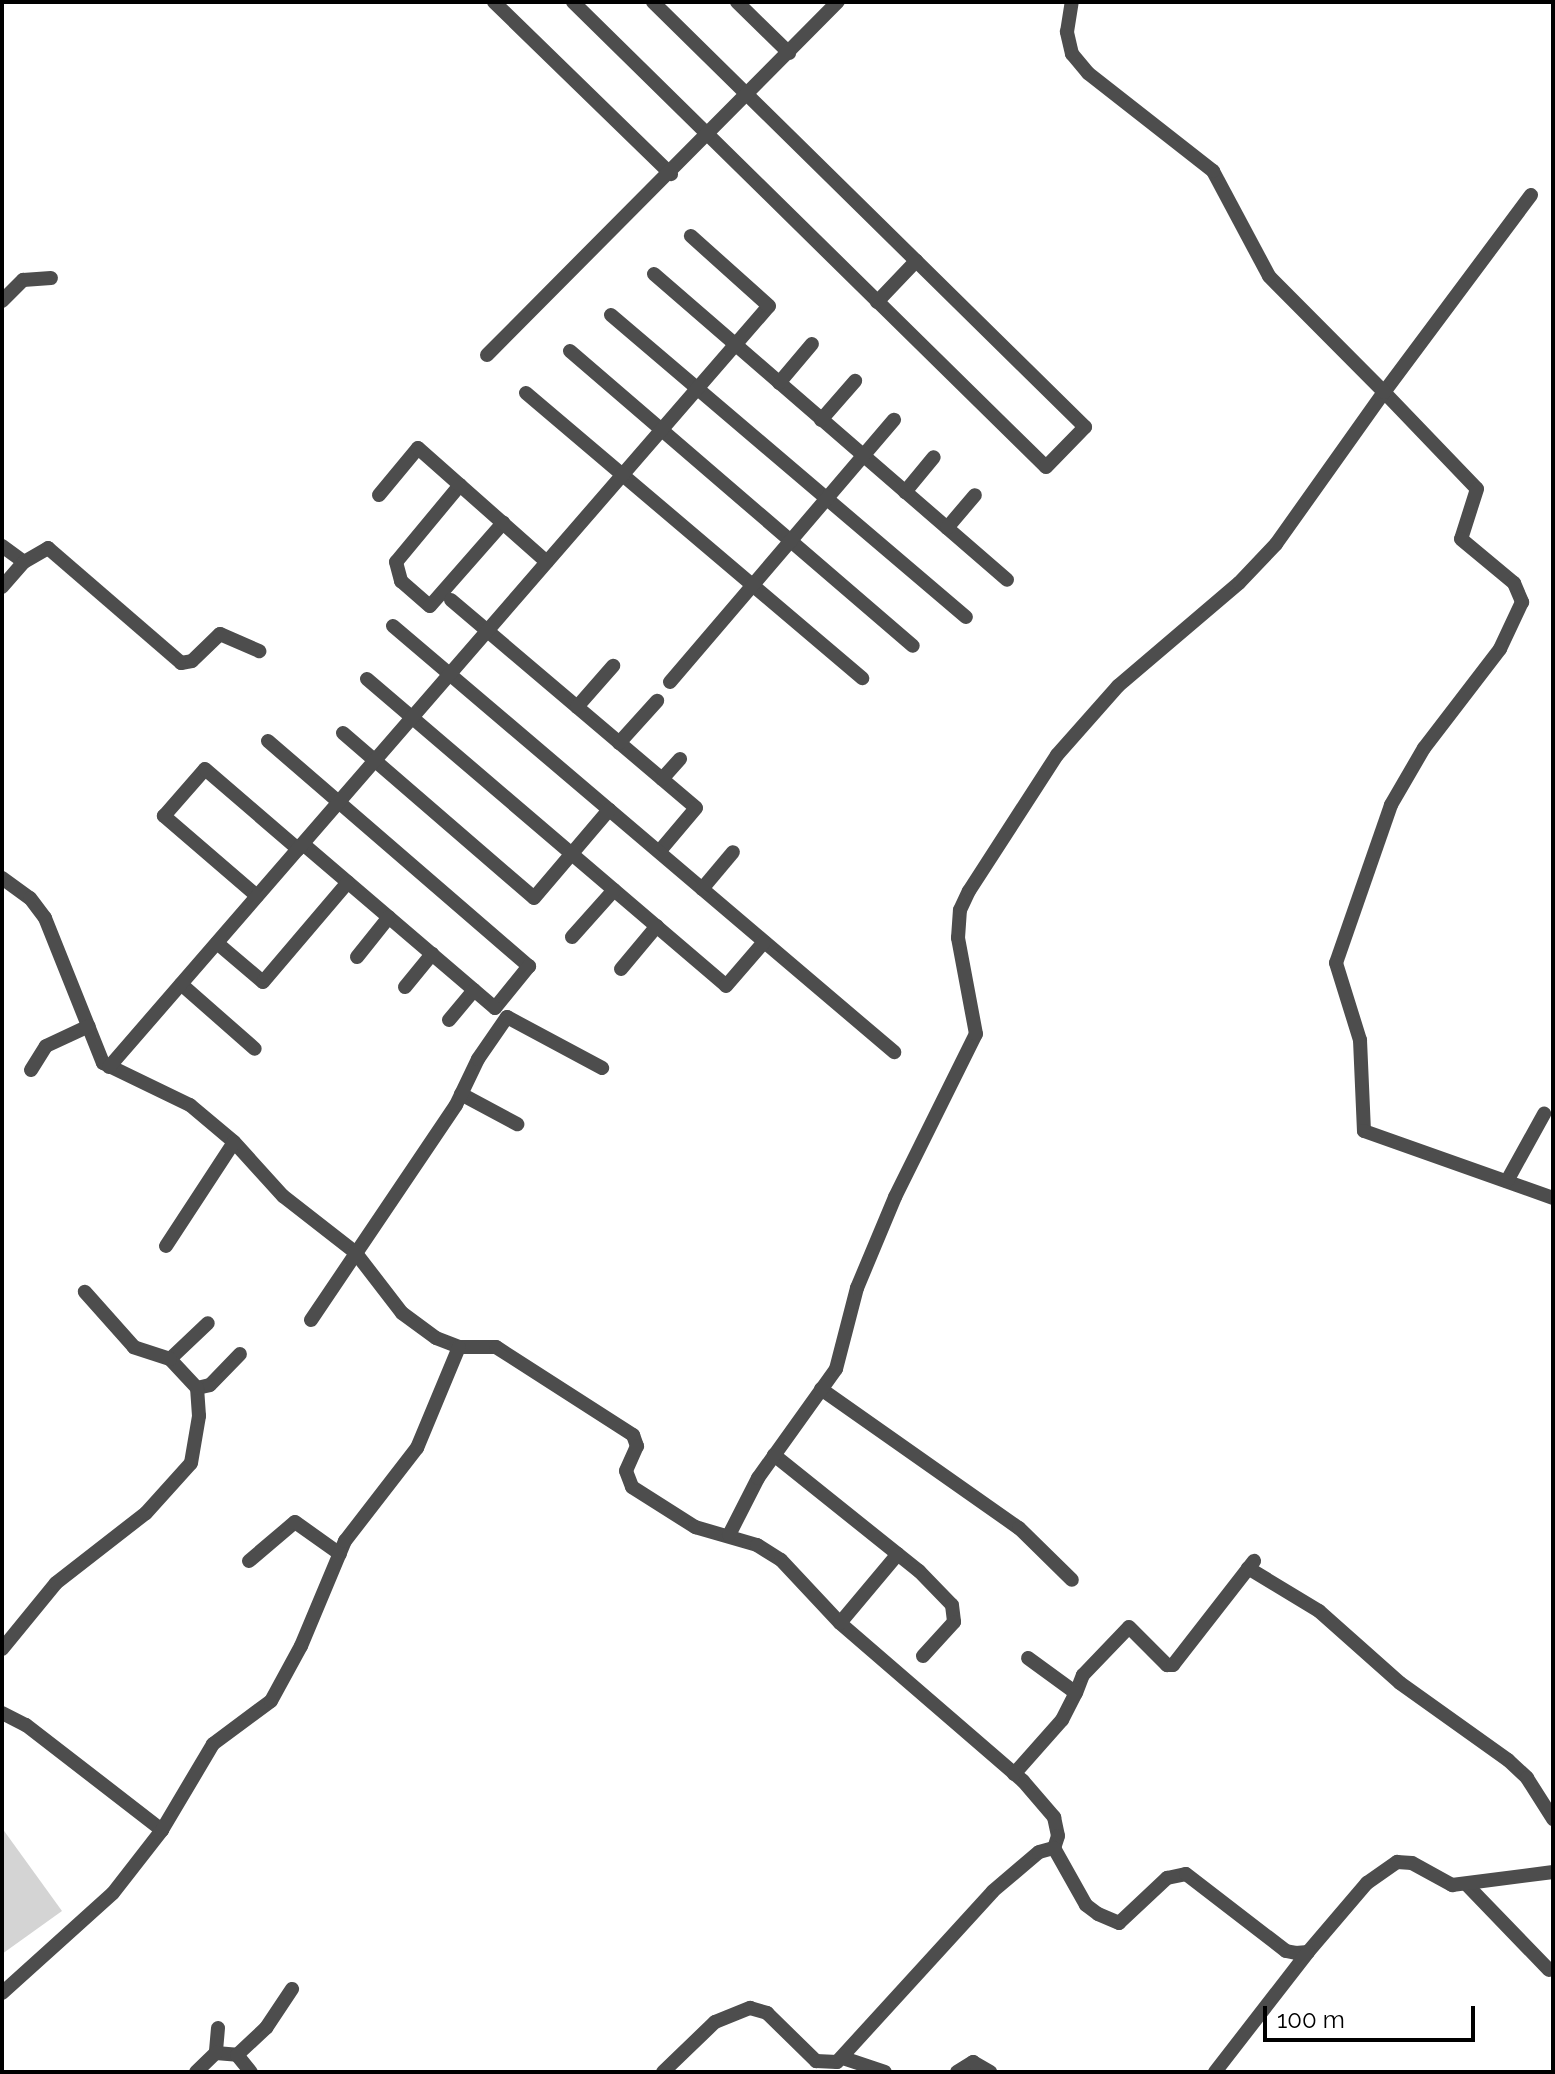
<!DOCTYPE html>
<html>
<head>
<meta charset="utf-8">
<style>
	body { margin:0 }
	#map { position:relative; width:1555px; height:2074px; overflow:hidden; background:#fff; font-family:Raleway,sans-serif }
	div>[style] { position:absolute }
	.green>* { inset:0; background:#d4d4d4 }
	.minor>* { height:14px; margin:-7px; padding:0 7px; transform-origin:7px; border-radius:7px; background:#4d4d4d }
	span { translate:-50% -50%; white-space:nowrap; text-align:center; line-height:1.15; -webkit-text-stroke:6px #fff; paint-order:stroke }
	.frame { position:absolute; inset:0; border:4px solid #000; pointer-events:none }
	.scale { position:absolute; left:1263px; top:2006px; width:212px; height:36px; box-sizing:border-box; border:4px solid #000; border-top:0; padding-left:10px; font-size:24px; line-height:28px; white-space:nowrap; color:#000; -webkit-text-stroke:6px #fff; paint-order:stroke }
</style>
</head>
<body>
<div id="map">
	<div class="green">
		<i style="clip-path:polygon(2px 1828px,62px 1911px,2px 1954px)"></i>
	</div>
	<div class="minor">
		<i style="left:494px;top:2px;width:247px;rotate:44.2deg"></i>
		<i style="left:573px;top:2px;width:663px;rotate:44.51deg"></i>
		<i style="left:1046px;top:467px;width:56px;rotate:-45.7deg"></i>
		<i style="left:1085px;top:427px;width:606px;rotate:-135.47deg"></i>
		<i style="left:737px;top:2px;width:73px;rotate:44.4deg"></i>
		<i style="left:1531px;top:195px;width:246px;rotate:126.7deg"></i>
		<i style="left:1384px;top:392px;width:134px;rotate:46.2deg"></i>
		<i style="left:1477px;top:489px;width:52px;rotate:107.7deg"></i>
		<i style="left:1461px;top:539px;width:69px;rotate:39.7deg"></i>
		<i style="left:1514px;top:583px;width:21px;rotate:67deg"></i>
		<i style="left:1522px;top:602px;width:52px;rotate:115.1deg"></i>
		<i style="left:1500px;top:649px;width:125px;rotate:127.5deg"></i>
		<i style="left:1424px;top:748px;width:66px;rotate:120.1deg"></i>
		<i style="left:1391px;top:805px;width:167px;rotate:109.2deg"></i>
		<i style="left:1336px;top:963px;width:81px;rotate:72.7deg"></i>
		<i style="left:1360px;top:1040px;width:91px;rotate:87.5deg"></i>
		<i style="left:1364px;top:1131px;width:201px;rotate:19.5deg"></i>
		<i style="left:654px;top:274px;width:467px;rotate:40.9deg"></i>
		<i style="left:2px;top:301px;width:30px;rotate:-45deg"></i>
		<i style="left:23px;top:280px;width:28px;rotate:-4deg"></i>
		<i style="left:877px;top:302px;width:57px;rotate:-46.4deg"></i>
		<i style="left:611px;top:315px;width:466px;rotate:40.4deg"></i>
		<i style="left:570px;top:351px;width:452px;rotate:40.7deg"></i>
		<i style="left:487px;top:355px;width:498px;rotate:-45.2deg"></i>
		<i style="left:779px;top:383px;width:51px;rotate:-49.8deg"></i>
		<i style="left:526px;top:393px;width:441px;rotate:40.3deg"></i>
		<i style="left:821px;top:420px;width:52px;rotate:-48.9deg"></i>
		<i style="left:460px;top:485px;width:100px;rotate:129.7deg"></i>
		<i style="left:396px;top:562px;width:20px;rotate:75deg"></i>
		<i style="left:401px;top:581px;width:38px;rotate:41deg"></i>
		<i style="left:430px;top:606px;width:111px;rotate:-48.7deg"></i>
		<i style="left:905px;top:492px;width:45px;rotate:-50.4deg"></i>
		<i style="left:379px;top:495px;width:61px;rotate:-50.3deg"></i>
		<i style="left:418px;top:448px;width:172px;rotate:41.5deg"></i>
		<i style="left:947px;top:528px;width:43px;rotate:-49.7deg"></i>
		<i style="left:2px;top:546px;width:27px;rotate:36deg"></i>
		<i style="left:2px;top:587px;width:33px;rotate:-49deg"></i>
		<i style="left:24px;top:562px;width:28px;rotate:-30deg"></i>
		<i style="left:48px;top:548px;width:176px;rotate:40.8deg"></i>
		<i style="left:181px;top:663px;width:11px;rotate:-10deg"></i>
		<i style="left:192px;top:661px;width:39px;rotate:-44deg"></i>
		<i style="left:220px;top:634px;width:43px;rotate:23.6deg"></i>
		<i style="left:451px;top:600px;width:321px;rotate:40.3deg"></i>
		<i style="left:696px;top:808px;width:57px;rotate:130.1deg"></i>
		<i style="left:393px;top:626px;width:658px;rotate:40.37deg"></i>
		<i style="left:367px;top:679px;width:472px;rotate:40.5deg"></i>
		<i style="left:726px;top:986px;width:58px;rotate:-49.2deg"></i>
		<i style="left:670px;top:682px;width:345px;rotate:-49.5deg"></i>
		<i style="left:577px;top:707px;width:55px;rotate:-48.7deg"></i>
		<i style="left:343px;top:733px;width:252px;rotate:40.8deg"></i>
		<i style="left:534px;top:898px;width:116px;rotate:-49.6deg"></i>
		<i style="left:268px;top:741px;width:345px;rotate:40.8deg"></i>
		<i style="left:529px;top:966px;width:54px;rotate:129deg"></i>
		<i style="left:495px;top:1008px;width:253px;rotate:-139.5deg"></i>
		<i style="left:619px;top:743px;width:57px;rotate:-47.9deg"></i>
		<i style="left:662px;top:779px;width:27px;rotate:-48deg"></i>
		<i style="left:2px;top:878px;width:34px;rotate:36deg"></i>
		<i style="left:30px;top:898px;width:25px;rotate:53deg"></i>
		<i style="left:45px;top:918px;width:156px;rotate:68.2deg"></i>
		<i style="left:103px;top:1063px;width:97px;rotate:25.8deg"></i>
		<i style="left:190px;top:1105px;width:57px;rotate:40.1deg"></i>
		<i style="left:234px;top:1142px;width:73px;rotate:47.8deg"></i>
		<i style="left:283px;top:1196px;width:91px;rotate:37.9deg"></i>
		<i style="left:355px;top:1252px;width:77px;rotate:52.4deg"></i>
		<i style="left:402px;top:1313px;width:42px;rotate:36.3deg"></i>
		<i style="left:436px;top:1338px;width:25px;rotate:21deg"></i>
		<i style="left:459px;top:1347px;width:37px"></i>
		<i style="left:496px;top:1347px;width:163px;rotate:32.7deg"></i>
		<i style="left:633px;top:1435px;width:12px;rotate:70deg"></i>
		<i style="left:637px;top:1446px;width:27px;rotate:114deg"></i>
		<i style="left:626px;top:1471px;width:17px;rotate:69deg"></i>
		<i style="left:632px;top:1487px;width:75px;rotate:32.4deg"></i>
		<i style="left:695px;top:1527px;width:65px;rotate:16.2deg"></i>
		<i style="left:757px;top:1545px;width:28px;rotate:32deg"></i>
		<i style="left:781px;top:1560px;width:86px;rotate:46.9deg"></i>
		<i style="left:840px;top:1623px;width:242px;rotate:40.8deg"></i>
		<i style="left:1023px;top:1781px;width:48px;rotate:49.3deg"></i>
		<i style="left:1054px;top:1817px;width:19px;rotate:78deg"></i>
		<i style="left:1058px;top:1836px;width:13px;rotate:108deg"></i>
		<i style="left:702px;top:889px;width:48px;rotate:-50deg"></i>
		<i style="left:257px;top:896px;width:123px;rotate:-139.3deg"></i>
		<i style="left:164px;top:816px;width:62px;rotate:-48.9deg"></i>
		<i style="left:205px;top:769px;width:123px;rotate:40.7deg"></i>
		<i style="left:572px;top:937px;width:63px;rotate:-48.2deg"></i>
		<i style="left:217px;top:943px;width:60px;rotate:40.3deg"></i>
		<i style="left:263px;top:982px;width:131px;rotate:-49.6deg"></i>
		<i style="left:357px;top:957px;width:51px;rotate:-51.3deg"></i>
		<i style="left:621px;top:969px;width:56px;rotate:-50.1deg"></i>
		<i style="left:181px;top:984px;width:98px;rotate:41.3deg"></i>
		<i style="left:405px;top:987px;width:43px;rotate:-50.7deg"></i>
		<i style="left:449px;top:1020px;width:39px;rotate:-50deg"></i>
		<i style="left:109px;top:1067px;width:1007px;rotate:-49.07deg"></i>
		<i style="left:769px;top:306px;width:105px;rotate:-138.1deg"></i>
		<i style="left:31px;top:1070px;width:28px;rotate:-58deg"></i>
		<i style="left:46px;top:1046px;width:47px;rotate:-24.9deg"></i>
		<i style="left:461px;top:1094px;width:64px;rotate:28.2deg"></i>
		<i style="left:1507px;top:1181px;width:77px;rotate:-61.1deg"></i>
		<i style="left:166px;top:1246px;width:124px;rotate:-56.8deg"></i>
		<i style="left:311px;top:1320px;width:259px;rotate:-56deg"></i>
		<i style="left:456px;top:1105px;width:51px;rotate:-64.4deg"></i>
		<i style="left:478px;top:1059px;width:51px;rotate:-55.4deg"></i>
		<i style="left:507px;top:1017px;width:108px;rotate:28.2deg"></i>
		<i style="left:170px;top:1359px;width:52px;rotate:-43.5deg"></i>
		<i style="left:197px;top:1388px;width:13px;rotate:-13deg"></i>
		<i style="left:210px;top:1385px;width:43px;rotate:-45.9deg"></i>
		<i style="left:821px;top:1389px;width:242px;rotate:35.1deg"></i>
		<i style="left:1019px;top:1528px;width:74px;rotate:44.5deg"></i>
		<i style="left:774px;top:1455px;width:186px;rotate:38.7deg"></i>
		<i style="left:919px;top:1571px;width:47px;rotate:45.9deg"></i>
		<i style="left:952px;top:1605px;width:17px;rotate:83deg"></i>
		<i style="left:954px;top:1622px;width:46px;rotate:132.4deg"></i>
		<i style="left:729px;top:1535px;width:64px;rotate:-63deg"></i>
		<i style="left:758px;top:1478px;width:134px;rotate:-54.4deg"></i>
		<i style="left:836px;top:1369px;width:84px;rotate:-75.5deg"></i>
		<i style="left:857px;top:1288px;width:99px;rotate:-67.3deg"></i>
		<i style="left:895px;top:1197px;width:182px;rotate:-63.6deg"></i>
		<i style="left:976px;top:1034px;width:98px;rotate:-100.6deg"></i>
		<i style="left:958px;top:938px;width:28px;rotate:-86deg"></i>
		<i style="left:960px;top:910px;width:21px;rotate:-65deg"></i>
		<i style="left:969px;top:891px;width:162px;rotate:-57.1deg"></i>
		<i style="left:1057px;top:755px;width:92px;rotate:-48.5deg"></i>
		<i style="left:1118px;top:686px;width:159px;rotate:-40.4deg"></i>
		<i style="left:1239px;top:583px;width:54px;rotate:-46.5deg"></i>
		<i style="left:1276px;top:544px;width:186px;rotate:-54.6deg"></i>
		<i style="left:1384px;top:392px;width:163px;rotate:-134.8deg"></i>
		<i style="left:1269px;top:276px;width:119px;rotate:-118.1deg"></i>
		<i style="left:1213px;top:171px;width:159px;rotate:-141.9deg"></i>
		<i style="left:1088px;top:73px;width:25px;rotate:-130deg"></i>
		<i style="left:1072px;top:54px;width:23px;rotate:-103deg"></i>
		<i style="left:1067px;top:32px;width:30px;rotate:-81deg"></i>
		<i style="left:249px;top:1561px;width:60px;rotate:-40.3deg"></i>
		<i style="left:295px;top:1522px;width:55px;rotate:35.4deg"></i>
		<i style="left:1248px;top:1568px;width:83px;rotate:31.2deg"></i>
		<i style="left:1319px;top:1611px;width:108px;rotate:41.6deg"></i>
		<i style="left:1400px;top:1683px;width:133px;rotate:35.5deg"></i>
		<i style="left:1508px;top:1760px;width:26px;rotate:43deg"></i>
		<i style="left:1527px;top:1778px;width:49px;rotate:57.6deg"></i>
		<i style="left:840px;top:1623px;width:90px;rotate:-50deg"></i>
		<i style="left:2px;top:1649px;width:85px;rotate:-50.7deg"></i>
		<i style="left:56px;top:1583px;width:114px;rotate:-37.9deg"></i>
		<i style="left:146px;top:1513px;width:67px;rotate:-48deg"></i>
		<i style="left:191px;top:1463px;width:48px;rotate:-80.3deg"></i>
		<i style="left:199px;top:1416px;width:28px;rotate:-94deg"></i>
		<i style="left:197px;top:1388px;width:40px;rotate:-133deg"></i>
		<i style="left:170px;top:1359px;width:38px;rotate:-162deg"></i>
		<i style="left:134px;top:1347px;width:74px;rotate:-131.7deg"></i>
		<i style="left:1028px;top:1658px;width:59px;rotate:36.1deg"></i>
		<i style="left:1076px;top:1693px;width:19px;rotate:-69deg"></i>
		<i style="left:1083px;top:1675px;width:66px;rotate:-46.2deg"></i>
		<i style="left:1129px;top:1627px;width:54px;rotate:45deg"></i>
		<i style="left:1167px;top:1665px;width:6px"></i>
		<i style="left:1173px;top:1665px;width:132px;rotate:-52.1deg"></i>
		<i style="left:2px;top:1713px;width:27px;rotate:27deg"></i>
		<i style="left:26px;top:1725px;width:172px;rotate:37.7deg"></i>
		<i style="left:1014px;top:1774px;width:72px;rotate:-48.4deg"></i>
		<i style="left:1062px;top:1720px;width:30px;rotate:-63deg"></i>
		<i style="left:1467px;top:1885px;width:118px;rotate:46deg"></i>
		<i style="left:2px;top:1993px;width:149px;rotate:-42deg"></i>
		<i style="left:113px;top:1893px;width:80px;rotate:-52.1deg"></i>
		<i style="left:162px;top:1830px;width:100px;rotate:-59.3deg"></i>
		<i style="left:213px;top:1744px;width:72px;rotate:-36.6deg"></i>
		<i style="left:271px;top:1701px;width:63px;rotate:-61.4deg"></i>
		<i style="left:301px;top:1646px;width:114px;rotate:-67.3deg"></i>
		<i style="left:345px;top:1541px;width:118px;rotate:-52.3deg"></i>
		<i style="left:417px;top:1448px;width:109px;rotate:-67.4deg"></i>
		<i style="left:218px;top:2028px;width:25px;rotate:95deg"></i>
		<i style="left:216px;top:2053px;width:21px;rotate:5deg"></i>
		<i style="left:237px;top:2055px;width:22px;rotate:51deg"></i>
		<i style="left:237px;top:2055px;width:40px;rotate:-43deg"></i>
		<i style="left:266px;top:2028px;width:47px;rotate:-56.3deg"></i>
		<i style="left:843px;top:2058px;width:44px;rotate:18.4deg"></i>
		<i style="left:196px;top:2072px;width:28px;rotate:-44deg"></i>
		<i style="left:663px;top:2072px;width:72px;rotate:-43.9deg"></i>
		<i style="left:715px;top:2022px;width:38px;rotate:-22deg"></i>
		<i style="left:750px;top:2008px;width:18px;rotate:16deg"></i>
		<i style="left:767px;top:2013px;width:69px;rotate:44.4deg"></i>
		<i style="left:816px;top:2061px;width:21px;rotate:3deg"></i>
		<i style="left:837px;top:2062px;width:231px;rotate:-47.6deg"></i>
		<i style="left:993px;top:1891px;width:60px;rotate:-40.3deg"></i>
		<i style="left:1039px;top:1852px;width:16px;rotate:-15deg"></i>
		<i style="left:1054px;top:1848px;width:65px;rotate:60.7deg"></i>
		<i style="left:1086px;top:1905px;width:15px;rotate:37deg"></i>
		<i style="left:1098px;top:1914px;width:23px;rotate:23deg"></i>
		<i style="left:1119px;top:1923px;width:66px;rotate:-43.2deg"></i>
		<i style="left:1167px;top:1878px;width:19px;rotate:-12deg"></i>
		<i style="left:1186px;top:1874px;width:126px;rotate:37.6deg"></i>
		<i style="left:1286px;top:1951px;width:10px;rotate:11deg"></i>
		<i style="left:1296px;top:1953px;width:12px;rotate:-5deg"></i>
		<i style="left:1308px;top:1952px;width:91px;rotate:-49.5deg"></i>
		<i style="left:1367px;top:1883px;width:37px;rotate:-35deg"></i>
		<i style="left:1397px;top:1862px;width:15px;rotate:4deg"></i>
		<i style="left:1412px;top:1863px;width:46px;rotate:28.8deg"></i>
		<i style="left:1452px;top:1885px;width:102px;rotate:-7.3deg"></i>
		<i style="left:957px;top:2072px;width:19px;rotate:-32deg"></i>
		<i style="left:973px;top:2062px;width:20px;rotate:30deg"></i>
		<i style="left:1215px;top:2072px;width:152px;rotate:-52.2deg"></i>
	</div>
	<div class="frame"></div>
	<div class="scale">100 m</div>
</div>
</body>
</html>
